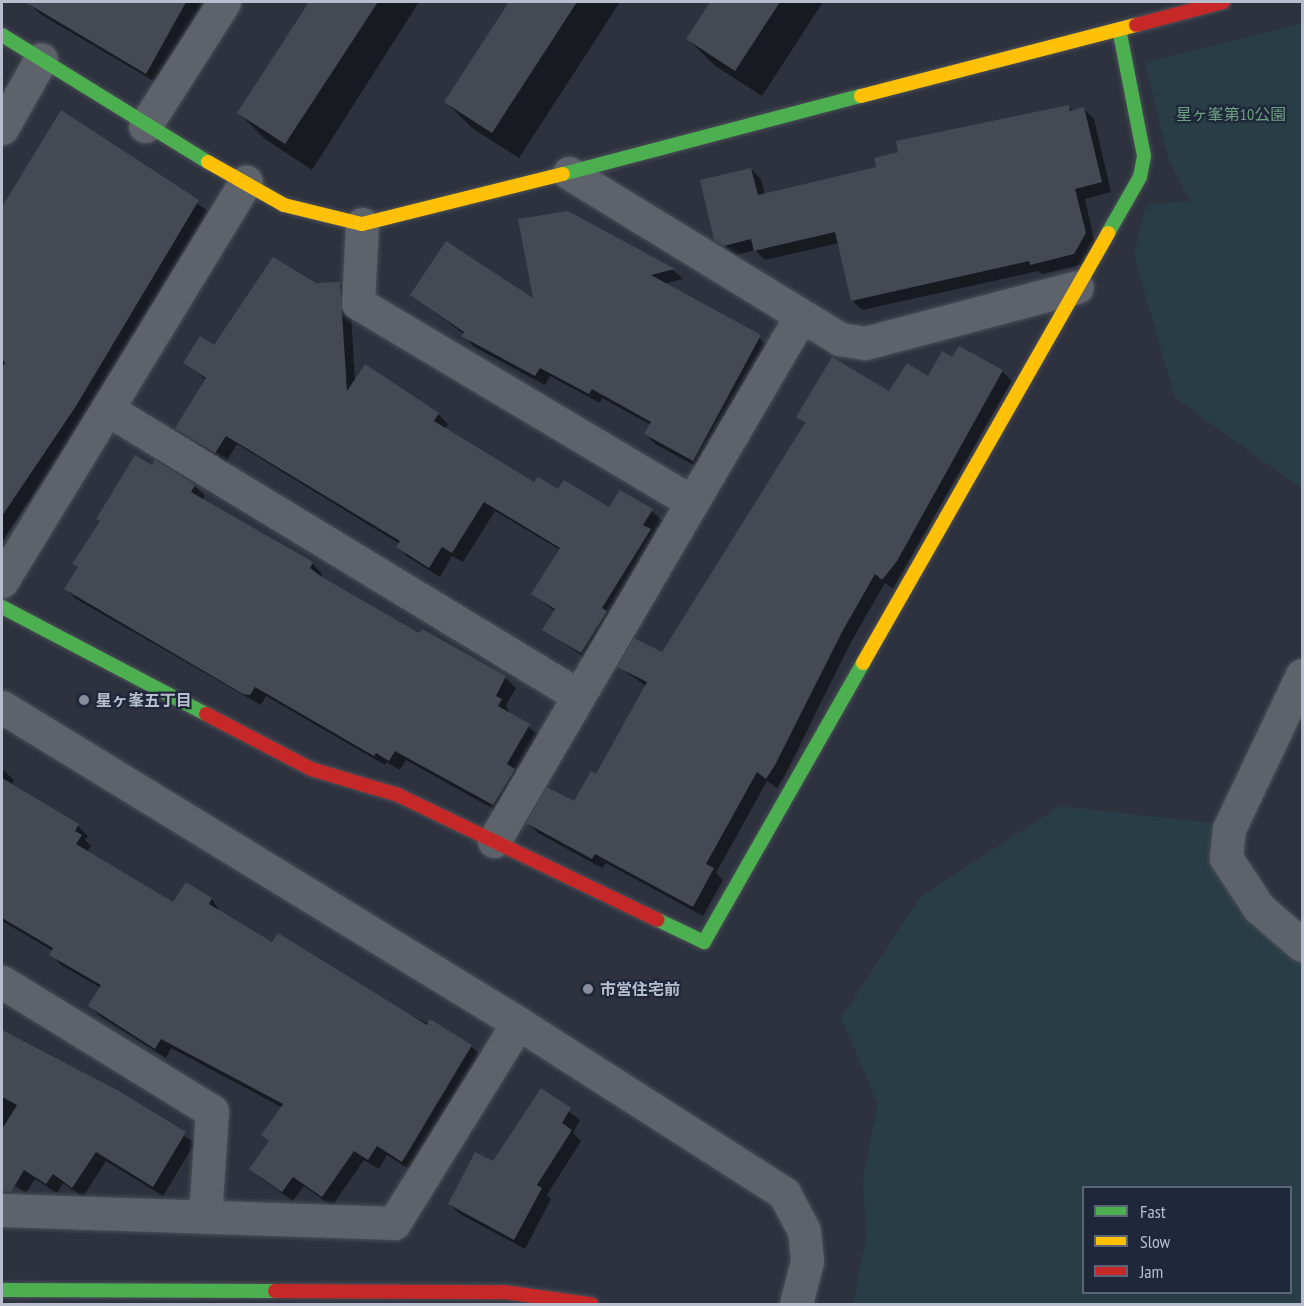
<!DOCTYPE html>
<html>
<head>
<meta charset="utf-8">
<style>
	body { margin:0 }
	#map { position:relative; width:1304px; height:1306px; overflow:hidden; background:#2d323e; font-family:"PT Sans Narrow","Noto Sans JP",sans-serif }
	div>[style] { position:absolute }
	.green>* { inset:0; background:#293d46 }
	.shadow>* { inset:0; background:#0007 }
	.building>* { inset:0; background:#454953 }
	.roads { filter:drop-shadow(0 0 2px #4a4e57) drop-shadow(0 0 2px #4a4e57) }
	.street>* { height:33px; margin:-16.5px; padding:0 16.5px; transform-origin:16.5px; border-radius:16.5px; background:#5e626b }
	.fast>* { height:14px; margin:-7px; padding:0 7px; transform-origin:7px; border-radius:7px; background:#4caf50 }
	.slow>* { height:14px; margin:-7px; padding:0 7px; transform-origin:7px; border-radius:7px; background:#ffc107 }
	.jam>* { height:14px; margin:-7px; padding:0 7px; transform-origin:7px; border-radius:7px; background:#c62828 }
	.dots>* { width:16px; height:16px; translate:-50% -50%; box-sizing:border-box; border:3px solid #1f273b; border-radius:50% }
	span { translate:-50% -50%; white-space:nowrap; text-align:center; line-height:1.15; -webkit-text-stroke:4.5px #1f273b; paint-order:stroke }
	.park-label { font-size:16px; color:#6da180 }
	.poi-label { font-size:16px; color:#b8bece; font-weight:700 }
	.left { translate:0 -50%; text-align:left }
	.frame { position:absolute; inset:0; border:3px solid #b8bece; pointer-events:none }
	.legend { position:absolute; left:1082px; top:1186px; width:210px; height:108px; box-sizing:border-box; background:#1f273b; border:2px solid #5c6376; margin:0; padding:8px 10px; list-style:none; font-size:18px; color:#b8bece }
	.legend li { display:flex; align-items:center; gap:12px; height:30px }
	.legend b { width:30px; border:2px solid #5c6376 }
</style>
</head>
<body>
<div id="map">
	<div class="green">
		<i style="clip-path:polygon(1302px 23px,1302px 489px,1175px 398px,1134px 255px,1146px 205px,1190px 201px,1169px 161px,1145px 62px)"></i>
		<i style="clip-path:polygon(evenodd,1060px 806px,1220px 824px,1302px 949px,1302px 1304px,853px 1304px,866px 1238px,863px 1177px,878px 1104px,841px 1018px,920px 897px,1060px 806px,1084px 1188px,1290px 1188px,1290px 1292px,1084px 1292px,1084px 1188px)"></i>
	</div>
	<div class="shadow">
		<i style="clip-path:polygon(32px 2px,204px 2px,157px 83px,40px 14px,30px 4px)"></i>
		<i style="clip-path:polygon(311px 2px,419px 2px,312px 170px,265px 139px,239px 113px)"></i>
		<i style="clip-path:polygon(510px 2px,620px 2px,519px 158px,472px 128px,446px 102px)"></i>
		<i style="clip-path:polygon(712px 2px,823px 2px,762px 96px,714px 65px,688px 39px)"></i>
		<i style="clip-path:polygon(1068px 106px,1073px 111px,1084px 109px,1094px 119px,1111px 192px,1085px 199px,1095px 244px,1084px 264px,1042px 274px,1038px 271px,862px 310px,852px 300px,839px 243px,765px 260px,755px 250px,735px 255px,716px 239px,751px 169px,761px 179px,765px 195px,878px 168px)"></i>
		<i style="clip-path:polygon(62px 112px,208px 211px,86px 416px,2px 542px,2px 210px)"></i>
		<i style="clip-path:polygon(567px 213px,674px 271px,683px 279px,664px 284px,755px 333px,765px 344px,765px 356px,703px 470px,655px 444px,646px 434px,651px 425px,602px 398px,600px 403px,550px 376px,545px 385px,473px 346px,464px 334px,412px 295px,535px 302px)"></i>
		<i style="clip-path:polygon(340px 283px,350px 294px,355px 382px,438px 414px,448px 424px,445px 429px,535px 484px,610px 509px,652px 511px,662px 521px,654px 534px,660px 541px,591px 662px,544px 629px,555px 611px,533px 594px,560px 550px,495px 511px,463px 562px,452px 556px,440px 577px,408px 557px,398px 547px,400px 544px,237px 444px,226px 462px,177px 428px,206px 380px,185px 363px,315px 285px)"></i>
		<i style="clip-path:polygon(959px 348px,1002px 371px,1012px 381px,893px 589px,885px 583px,851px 642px,785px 775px,777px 788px,767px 781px,716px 873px,723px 880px,703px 916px,606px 863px,602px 868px,538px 833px,528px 823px,575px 803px,596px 776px,646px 686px,619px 667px,662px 654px,806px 425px,797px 417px,890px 393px,929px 378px,953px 359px)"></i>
		<i style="clip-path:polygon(156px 462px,195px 486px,205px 496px,202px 500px,312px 563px,322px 574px,320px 578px,420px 635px,422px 631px,505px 678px,516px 688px,506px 705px,510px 714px,539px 735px,504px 815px,406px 760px,400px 770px,386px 762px,385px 765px,266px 696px,261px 705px,76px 599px,66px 589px,79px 568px,74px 563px)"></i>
		<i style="clip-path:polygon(2px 769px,14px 780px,11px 785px,78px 826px,88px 836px,85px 840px,91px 846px,87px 852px,174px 904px,212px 899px,220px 912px,273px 944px,471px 1046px,481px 1056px,412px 1171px,387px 1155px,379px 1169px,364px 1160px,332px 1206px,304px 1186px,293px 1201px,261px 1178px,251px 1168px,270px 1142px,283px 1108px,171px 1048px,166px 1058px,100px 1016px,90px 1006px,101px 988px,61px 965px,51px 954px,53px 951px,2px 921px)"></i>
		<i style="clip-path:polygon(2px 1032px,118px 1092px,195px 1143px,163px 1196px,106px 1161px,83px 1197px,63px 1183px,57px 1193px,35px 1179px,26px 1193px,2px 1177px)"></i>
		<i style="clip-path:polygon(541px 1090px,580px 1120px,573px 1133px,581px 1141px,547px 1195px,551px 1199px,525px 1249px,460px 1214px,450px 1204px,493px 1163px)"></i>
	</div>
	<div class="building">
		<i style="clip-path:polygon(25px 2px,186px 2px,146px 74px)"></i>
		<i style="clip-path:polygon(309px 2px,378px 2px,285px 144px,237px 113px)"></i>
		<i style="clip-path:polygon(509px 2px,577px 2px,492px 133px,444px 102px)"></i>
		<i style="clip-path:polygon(710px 2px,780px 2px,735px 71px,686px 39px)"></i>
		<i style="clip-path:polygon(1069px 105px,1070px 111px,1084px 107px,1102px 182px,1075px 189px,1086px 233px,1074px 254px,1030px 265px,1029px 261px,851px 301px,835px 232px,754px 251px,751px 239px,724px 246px,714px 240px,700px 180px,751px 168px,758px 195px,876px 167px,874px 158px,898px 152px,896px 141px)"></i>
		<i style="clip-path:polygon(61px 110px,199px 200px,76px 406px,2px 516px,2px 368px,5px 362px,2px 360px,2px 207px)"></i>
		<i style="clip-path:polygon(568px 211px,675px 269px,651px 275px,761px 335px,693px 461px,644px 434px,651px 422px,592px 389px,589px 394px,540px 368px,535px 376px,461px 336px,464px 332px,410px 295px,446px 241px,533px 298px,518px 219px)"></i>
		<i style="clip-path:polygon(273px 257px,316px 283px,340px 282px,347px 391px,365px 364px,439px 413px,434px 421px,534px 482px,538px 477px,558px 489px,564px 480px,609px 507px,620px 490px,653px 509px,643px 525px,651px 529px,602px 608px,607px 611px,581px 653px,542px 630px,555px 609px,531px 594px,560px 548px,484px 502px,452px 553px,442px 547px,429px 568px,396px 547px,400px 541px,226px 436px,215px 453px,175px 428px,206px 378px,183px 363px,200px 336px,214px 345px)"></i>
		<i style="clip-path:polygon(959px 346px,1003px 370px,897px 561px,882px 580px,875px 574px,842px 632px,775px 765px,766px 779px,757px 772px,706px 864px,714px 868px,693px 907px,595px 854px,592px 859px,526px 823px,547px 787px,574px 801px,591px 771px,596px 774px,647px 682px,617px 667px,634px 638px,662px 652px,805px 423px,796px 417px,832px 357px,889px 391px,907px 363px,928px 376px,942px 351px,952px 357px)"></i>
		<i style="clip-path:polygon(135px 455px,152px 465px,155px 460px,195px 485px,191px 492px,313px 562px,310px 568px,322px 577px,419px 633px,422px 629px,506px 676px,496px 696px,502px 699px,498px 706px,530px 724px,507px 764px,515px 769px,493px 805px,395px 751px,389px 761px,376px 753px,374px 756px,255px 687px,250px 695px,243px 694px,64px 589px,78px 567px,72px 564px,100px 521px,96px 519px)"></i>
		<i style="clip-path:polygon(2px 778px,79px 824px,75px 831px,82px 835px,76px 844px,173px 902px,186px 882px,212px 898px,209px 904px,272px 942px,278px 933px,427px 1025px,430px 1019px,472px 1045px,402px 1162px,377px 1146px,368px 1160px,354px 1151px,322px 1197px,293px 1177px,282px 1192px,249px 1169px,269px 1141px,261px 1135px,283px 1104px,161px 1039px,155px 1049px,88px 1006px,101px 985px,49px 955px,53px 948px,2px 918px)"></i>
		<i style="clip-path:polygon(2px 1030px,119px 1091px,186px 1132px,153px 1187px,96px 1152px,72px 1188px,53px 1174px,46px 1184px,24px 1170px,11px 1192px,2px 1191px,2px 1129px,17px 1105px,2px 1097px)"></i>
		<i style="clip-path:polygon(541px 1088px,571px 1108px,562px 1123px,572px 1130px,537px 1185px,542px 1188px,514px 1240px,448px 1204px,475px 1152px,493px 1161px)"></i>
	</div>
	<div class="roads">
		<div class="street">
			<i style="left:145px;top:126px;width:147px;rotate:-57.5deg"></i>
			<i style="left:2px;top:128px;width:79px;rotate:-60.5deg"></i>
			<i style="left:569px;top:173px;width:318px;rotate:31.5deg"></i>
			<i style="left:840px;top:339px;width:25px;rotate:9deg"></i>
			<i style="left:865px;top:343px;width:219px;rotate:-14.8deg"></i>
			<i style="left:362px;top:224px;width:79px;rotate:92.9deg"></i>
			<i style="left:358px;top:303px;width:389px;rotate:30.8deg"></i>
			<i style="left:107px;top:409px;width:552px;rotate:31.3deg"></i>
			<i style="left:2px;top:581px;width:468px;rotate:-58.6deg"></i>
			<i style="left:1302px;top:675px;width:170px;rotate:115.4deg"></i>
			<i style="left:1229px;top:829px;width:29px;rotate:96deg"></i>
			<i style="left:1226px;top:858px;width:60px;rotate:56.6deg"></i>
			<i style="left:1259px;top:908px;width:57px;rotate:40.7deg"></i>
			<i style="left:2px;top:707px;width:605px;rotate:31.48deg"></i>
			<i style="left:518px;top:1023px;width:316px;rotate:32.6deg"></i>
			<i style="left:784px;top:1193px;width:43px;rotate:62.2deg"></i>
			<i style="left:804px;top:1231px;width:30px;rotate:84deg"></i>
			<i style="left:807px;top:1261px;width:44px;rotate:104.3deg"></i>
			<i style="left:494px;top:841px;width:608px;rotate:-59.68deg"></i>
			<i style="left:2px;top:982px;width:246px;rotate:31.6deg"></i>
			<i style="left:212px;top:1111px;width:106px;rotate:93.8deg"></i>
			<i style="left:2px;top:1210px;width:392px;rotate:1.9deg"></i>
			<i style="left:394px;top:1223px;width:235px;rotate:-58.2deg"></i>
		</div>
		<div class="fast">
			<i style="left:2px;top:35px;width:242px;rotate:31.7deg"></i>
			<i style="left:563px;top:174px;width:308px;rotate:-14.7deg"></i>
			<i style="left:1108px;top:233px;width:64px;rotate:-60.3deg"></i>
			<i style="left:1140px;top:177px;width:21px;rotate:-79deg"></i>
			<i style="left:1144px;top:156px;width:129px;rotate:-101.1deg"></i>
			<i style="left:2px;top:607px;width:230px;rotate:27.7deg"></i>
			<i style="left:658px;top:920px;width:51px;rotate:25.6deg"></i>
			<i style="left:704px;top:942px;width:321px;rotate:-60.3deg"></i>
			<i style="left:2px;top:1290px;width:273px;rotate:0.2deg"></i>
		</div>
		<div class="slow">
			<i style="left:861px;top:96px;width:284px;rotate:-14.5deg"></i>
			<i style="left:208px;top:162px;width:87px;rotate:29.5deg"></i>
			<i style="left:284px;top:205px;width:80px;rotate:13.7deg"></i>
			<i style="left:362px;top:224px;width:207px;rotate:-14deg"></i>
			<i style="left:863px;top:663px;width:495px;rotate:-60.3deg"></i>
		</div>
		<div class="jam">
			<i style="left:1136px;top:25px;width:90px;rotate:-14.8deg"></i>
			<i style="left:206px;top:714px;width:119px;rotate:27.6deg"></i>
			<i style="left:311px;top:769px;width:91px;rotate:16.6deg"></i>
			<i style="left:398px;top:795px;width:288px;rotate:25.7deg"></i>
			<i style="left:275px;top:1291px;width:229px;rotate:0.3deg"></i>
			<i style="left:504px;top:1292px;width:88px;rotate:7.9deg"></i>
		</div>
	</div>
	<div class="dots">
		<i style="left:84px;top:700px;background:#878d9c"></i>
		<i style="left:588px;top:989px;background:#878d9c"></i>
	</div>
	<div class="park-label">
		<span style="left:1231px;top:114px">星ヶ峯第10公園</span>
	</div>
	<div class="poi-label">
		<span class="left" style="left:96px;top:700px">星ヶ峯五丁目</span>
		<span class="left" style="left:600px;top:989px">市営住宅前</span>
	</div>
	<div class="frame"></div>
	<ul class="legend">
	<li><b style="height:8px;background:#4caf50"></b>Fast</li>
	<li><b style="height:8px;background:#ffc107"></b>Slow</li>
	<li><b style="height:8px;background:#c62828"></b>Jam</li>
	</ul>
</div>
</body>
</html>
